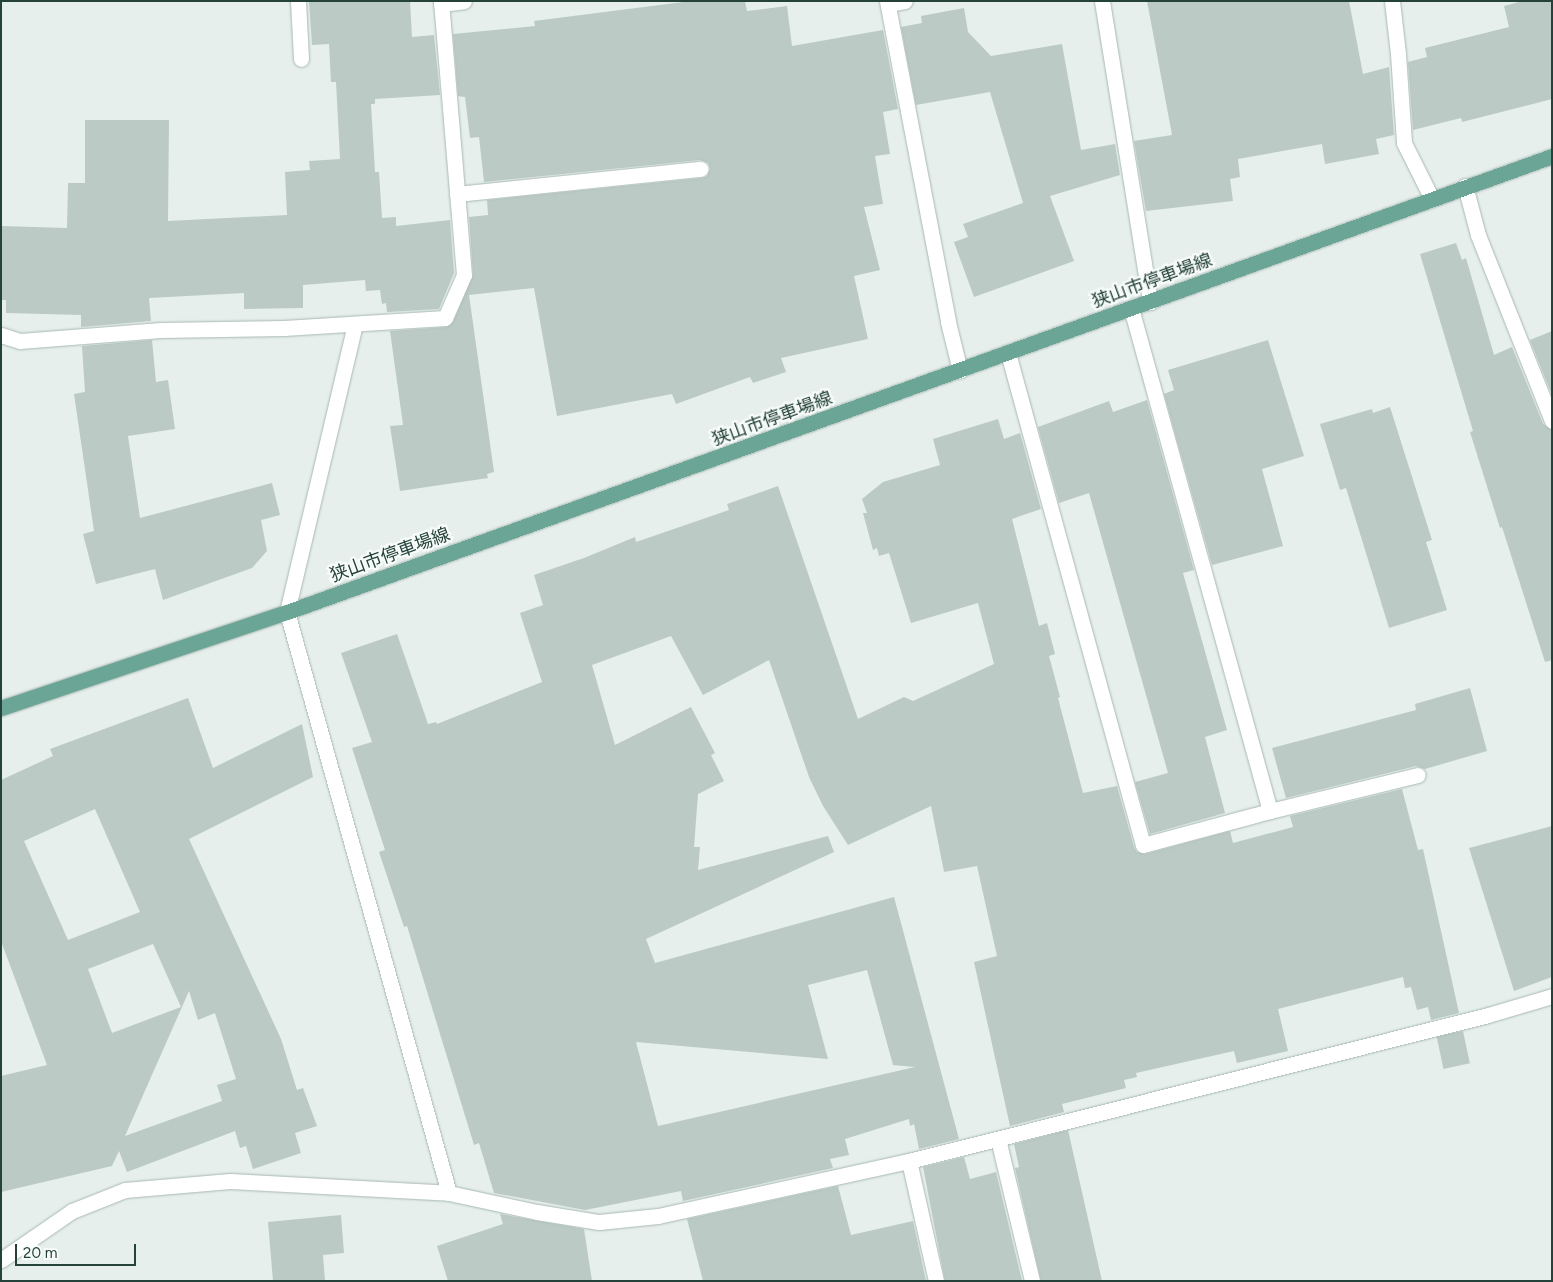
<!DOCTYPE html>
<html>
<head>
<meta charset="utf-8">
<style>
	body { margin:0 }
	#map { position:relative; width:1553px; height:1282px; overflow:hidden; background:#e6efeb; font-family:Figtree,"Noto Sans JP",sans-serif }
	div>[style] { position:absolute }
	.building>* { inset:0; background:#bbcac4; transform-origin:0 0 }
	.roads { filter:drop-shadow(0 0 1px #a8b8b2) drop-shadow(0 0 1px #a8b8b2) }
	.minor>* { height:15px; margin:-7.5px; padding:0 7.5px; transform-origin:7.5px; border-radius:7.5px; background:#fff }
	.major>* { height:15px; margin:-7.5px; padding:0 7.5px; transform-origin:7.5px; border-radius:7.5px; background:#6aa596 }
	span { translate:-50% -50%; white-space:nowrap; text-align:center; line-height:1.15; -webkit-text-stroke:4.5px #f7fbf9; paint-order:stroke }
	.street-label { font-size:18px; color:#24423a }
	.frame { position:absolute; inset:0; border:2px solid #24423a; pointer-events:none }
	.scale { position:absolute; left:15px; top:1244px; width:121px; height:22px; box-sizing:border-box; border:2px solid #24423a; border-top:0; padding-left:6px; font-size:15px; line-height:18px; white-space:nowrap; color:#24423a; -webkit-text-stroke:4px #f7fbf9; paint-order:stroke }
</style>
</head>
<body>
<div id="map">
	<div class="building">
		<i style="clip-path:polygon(309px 1px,410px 1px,412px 37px,434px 35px,440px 95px,375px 99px,375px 104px,371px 104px,375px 172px,379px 172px,382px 218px,396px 217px,396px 226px,450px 220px,454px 273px,439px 309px,387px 312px,386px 303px,382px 304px,380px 290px,366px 291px,365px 280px,303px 285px,303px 308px,244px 309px,244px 293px,149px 298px,151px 321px,81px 327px,81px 315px,6px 313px,6px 300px,1px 300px,1px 226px,67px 228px,68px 183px,85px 183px,85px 120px,169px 120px,168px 221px,287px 215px,285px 172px,310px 170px,309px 161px,340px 159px,336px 82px,331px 82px,329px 44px,312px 45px)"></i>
		<i style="clip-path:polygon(691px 1px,745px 1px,747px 11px,787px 6px,792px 46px,883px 30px,898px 109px,883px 112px,890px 154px,875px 156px,883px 204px,864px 207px,880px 270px,854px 276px,868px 339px,781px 358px,786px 372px,753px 383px,750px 377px,676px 404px,672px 394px,557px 416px,534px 288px,469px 295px,494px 472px,487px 474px,488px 478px,400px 491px,390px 426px,403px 425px,390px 331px,446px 327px,453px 322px,473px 275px,469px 217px,488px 215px,487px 200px,702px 178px,707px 176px,710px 169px,708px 163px,700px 160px,484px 182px,479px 137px,470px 138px,465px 97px,458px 96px,453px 34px,535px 26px,534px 21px)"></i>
		<i style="clip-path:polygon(1147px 1px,1349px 1px,1363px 74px,1389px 67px,1394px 135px,1376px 139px,1379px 154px,1325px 164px,1322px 144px,1238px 159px,1240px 177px,1230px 179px,1233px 201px,1146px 211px,1134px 141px,1172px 135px)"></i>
		<i style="clip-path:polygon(1523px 1px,1552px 1px,1552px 99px,1462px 122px,1461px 118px,1413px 130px,1408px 62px,1427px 57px,1425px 48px,1509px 27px,1504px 6px)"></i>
		<i style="clip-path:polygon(964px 8px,968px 32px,991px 56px,1062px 44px,1081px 150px,1115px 144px,1120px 175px,1050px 196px,1074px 261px,974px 297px,954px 242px,968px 237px,963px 224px,1023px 203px,990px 92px,916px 105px,901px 27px,922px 23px,921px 16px)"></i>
		<i style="clip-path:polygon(1456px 243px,1462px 260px,1466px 258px,1494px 355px,1512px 347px,1543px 424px,1552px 430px,1552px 660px,1545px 662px,1502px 527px,1500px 528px,1470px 432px,1473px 431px,1420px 254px)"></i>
		<i style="clip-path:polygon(1552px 331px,1552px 395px,1530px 340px)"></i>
		<i style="clip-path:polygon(152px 340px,156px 382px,168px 380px,175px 429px,128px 436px,140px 518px,272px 483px,280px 515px,261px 520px,267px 551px,252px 568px,163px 600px,155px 569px,96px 584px,83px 534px,94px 531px,74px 394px,85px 392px,82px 346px)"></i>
		<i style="clip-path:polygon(1268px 340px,1304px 456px,1262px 469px,1283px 546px,1212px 565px,1164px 394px,1174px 390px,1168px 370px)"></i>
		<i style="clip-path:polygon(1147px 400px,1194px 570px,1183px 573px,1227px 730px,1205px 737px,1225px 813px,1150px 834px,1135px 782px,1168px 773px,1089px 493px,1059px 503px,1038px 427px,1109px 401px,1113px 412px)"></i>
		<i style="clip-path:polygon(1390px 407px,1432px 540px,1426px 542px,1447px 610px,1389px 628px,1346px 488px,1340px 490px,1320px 424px,1372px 409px,1373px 413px)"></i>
		<i style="clip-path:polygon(evenodd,998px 419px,1004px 439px,1020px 433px,1041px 509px,1012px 519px,1039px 626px,1047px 623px,1055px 654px,1049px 656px,1060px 697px,1058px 698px,1083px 793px,1117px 786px,1134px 847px,1137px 852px,1145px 854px,1230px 831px,1233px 843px,1293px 827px,1290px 816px,1402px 789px,1418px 850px,1423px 849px,1459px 1013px,1431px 1020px,1428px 1007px,1417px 1010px,1411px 987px,1405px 988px,1403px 977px,1278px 1009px,1288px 1051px,1237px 1063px,1234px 1051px,1136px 1073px,1137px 1077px,1124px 1080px,1126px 1088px,1062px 1104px,1064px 1112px,1010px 1126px,974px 962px,997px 956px,977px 866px,944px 872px,931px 806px,848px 845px,823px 806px,809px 777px,769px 660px,703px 695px,671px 636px,592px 665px,615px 745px,691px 707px,715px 753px,711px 755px,724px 781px,698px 794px,694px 847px,700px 847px,698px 870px,828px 836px,834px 852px,646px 939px,655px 963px,894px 897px,959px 1139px,919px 1149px,914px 1124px,910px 1126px,909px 1119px,845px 1139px,849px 1155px,830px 1159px,833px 1168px,683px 1201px,681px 1191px,585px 1210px,494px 1193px,479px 1143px,474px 1145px,407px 926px,404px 927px,379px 852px,385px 850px,352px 748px,372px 742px,341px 653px,397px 634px,428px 724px,436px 722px,437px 724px,542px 682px,520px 613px,543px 605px,534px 575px,584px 558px,635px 537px,636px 542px,729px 510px,727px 504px,778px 486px,858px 719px,904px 697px,913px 701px,994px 664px,978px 603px,911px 623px,889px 553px,879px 556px,877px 548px,873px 550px,863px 513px,867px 513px,862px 499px,883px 482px,940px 465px,933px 439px,998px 419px,867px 970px,893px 1065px,915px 1067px,658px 1126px,636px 1042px,828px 1059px,808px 985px,867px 970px)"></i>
		<i style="clip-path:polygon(1470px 688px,1487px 751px,1425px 769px,1416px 766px,1286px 798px,1272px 748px,1416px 710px,1415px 704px)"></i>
		<i style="clip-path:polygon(evenodd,188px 698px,213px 768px,302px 724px,313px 777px,189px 839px,281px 1039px,297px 1090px,303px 1088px,317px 1126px,295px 1133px,301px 1153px,253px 1169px,246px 1146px,240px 1148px,235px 1131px,127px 1172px,119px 1151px,112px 1166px,1px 1192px,1px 1076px,47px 1065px,1px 941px,1px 780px,53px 756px,50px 749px,188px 698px,95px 809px,140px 912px,68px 940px,24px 841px,95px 809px,188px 698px,153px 944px,181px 1007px,112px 1033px,88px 969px,153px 944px,188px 698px,189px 991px,198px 1020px,215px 1013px,236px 1079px,217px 1085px,222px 1101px,125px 1136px,189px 991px)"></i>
		<i style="clip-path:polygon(1552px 826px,1552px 977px,1514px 991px,1469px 848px)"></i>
		<i style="left:1463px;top:1031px;width:33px;height:27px;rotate:78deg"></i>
		<i style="clip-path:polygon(1068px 1130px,1102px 1281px,1041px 1281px,1015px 1168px,1019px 1167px,1014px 1144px)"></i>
		<i style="clip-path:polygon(964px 1157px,970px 1179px,996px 1172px,1022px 1281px,945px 1281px,923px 1167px)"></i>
		<i style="clip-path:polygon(838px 1186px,851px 1235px,913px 1221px,926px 1281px,703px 1281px,687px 1219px)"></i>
		<i style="clip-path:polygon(500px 1214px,584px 1229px,592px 1281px,448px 1281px,437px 1246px,503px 1224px)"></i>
		<i style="clip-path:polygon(341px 1215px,344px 1253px,323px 1255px,325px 1281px,273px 1281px,268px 1222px)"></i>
	</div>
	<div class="roads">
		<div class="minor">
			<i style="left:298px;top:1px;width:58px;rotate:87deg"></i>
			<i style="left:887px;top:1px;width:327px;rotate:79.2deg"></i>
			<i style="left:948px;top:322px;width:50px;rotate:76.2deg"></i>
			<i style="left:1102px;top:1px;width:305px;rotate:80.9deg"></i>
			<i style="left:1392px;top:1px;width:53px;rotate:83.5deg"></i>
			<i style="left:1398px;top:54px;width:89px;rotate:86.1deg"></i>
			<i style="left:1404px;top:143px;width:63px;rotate:63.4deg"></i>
			<i style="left:441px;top:4px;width:23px;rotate:-7deg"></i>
			<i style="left:888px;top:4px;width:17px;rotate:-10deg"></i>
			<i style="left:1465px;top:186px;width:51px;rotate:75.1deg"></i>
			<i style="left:1478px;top:235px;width:200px;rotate:68.3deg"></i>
			<i style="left:457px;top:194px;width:245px;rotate:-5.9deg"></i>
			<i style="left:1131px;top:308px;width:522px;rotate:74.55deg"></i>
			<i style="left:355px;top:324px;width:296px;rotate:103.3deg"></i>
			<i style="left:287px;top:612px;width:603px;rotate:74.42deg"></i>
			<i style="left:1px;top:335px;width:20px;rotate:18deg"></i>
			<i style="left:20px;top:341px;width:141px;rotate:-4.5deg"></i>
			<i style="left:161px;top:330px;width:123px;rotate:-0.9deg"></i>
			<i style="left:284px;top:328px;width:161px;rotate:-3.6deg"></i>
			<i style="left:445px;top:318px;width:47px;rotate:-66.2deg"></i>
			<i style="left:464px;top:275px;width:275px;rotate:-94.8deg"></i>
			<i style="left:1008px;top:353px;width:510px;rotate:74.66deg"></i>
			<i style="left:1143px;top:845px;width:131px;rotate:-15deg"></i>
			<i style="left:1270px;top:811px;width:152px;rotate:-13.7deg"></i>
			<i style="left:998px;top:1139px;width:146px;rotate:76.5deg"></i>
			<i style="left:909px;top:1161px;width:123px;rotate:77.3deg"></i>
			<i style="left:1px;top:1260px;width:86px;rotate:-34.6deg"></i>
			<i style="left:72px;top:1211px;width:57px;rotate:-21.6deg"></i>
			<i style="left:125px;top:1190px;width:105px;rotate:-4.9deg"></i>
			<i style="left:230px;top:1181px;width:219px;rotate:3.1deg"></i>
			<i style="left:449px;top:1193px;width:90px;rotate:12.2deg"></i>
			<i style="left:537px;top:1212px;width:63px;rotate:9.2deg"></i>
			<i style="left:599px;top:1222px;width:59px;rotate:-5.8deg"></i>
			<i style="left:658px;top:1216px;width:257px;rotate:-12.4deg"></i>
			<i style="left:909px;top:1161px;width:597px;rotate:-14.15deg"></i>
			<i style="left:1488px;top:1015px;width:67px;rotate:-16.5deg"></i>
		</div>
		<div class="major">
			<i style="left:1px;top:708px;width:302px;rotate:-18.6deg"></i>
			<i style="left:287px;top:612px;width:1345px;rotate:-19.82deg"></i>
		</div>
	</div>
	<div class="street-label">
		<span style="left:1152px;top:281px;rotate:-20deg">狭山市停車場線</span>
		<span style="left:772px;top:419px;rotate:-20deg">狭山市停車場線</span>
		<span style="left:390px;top:555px;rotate:-20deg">狭山市停車場線</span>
	</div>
	<div class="frame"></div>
	<div class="scale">20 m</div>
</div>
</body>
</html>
